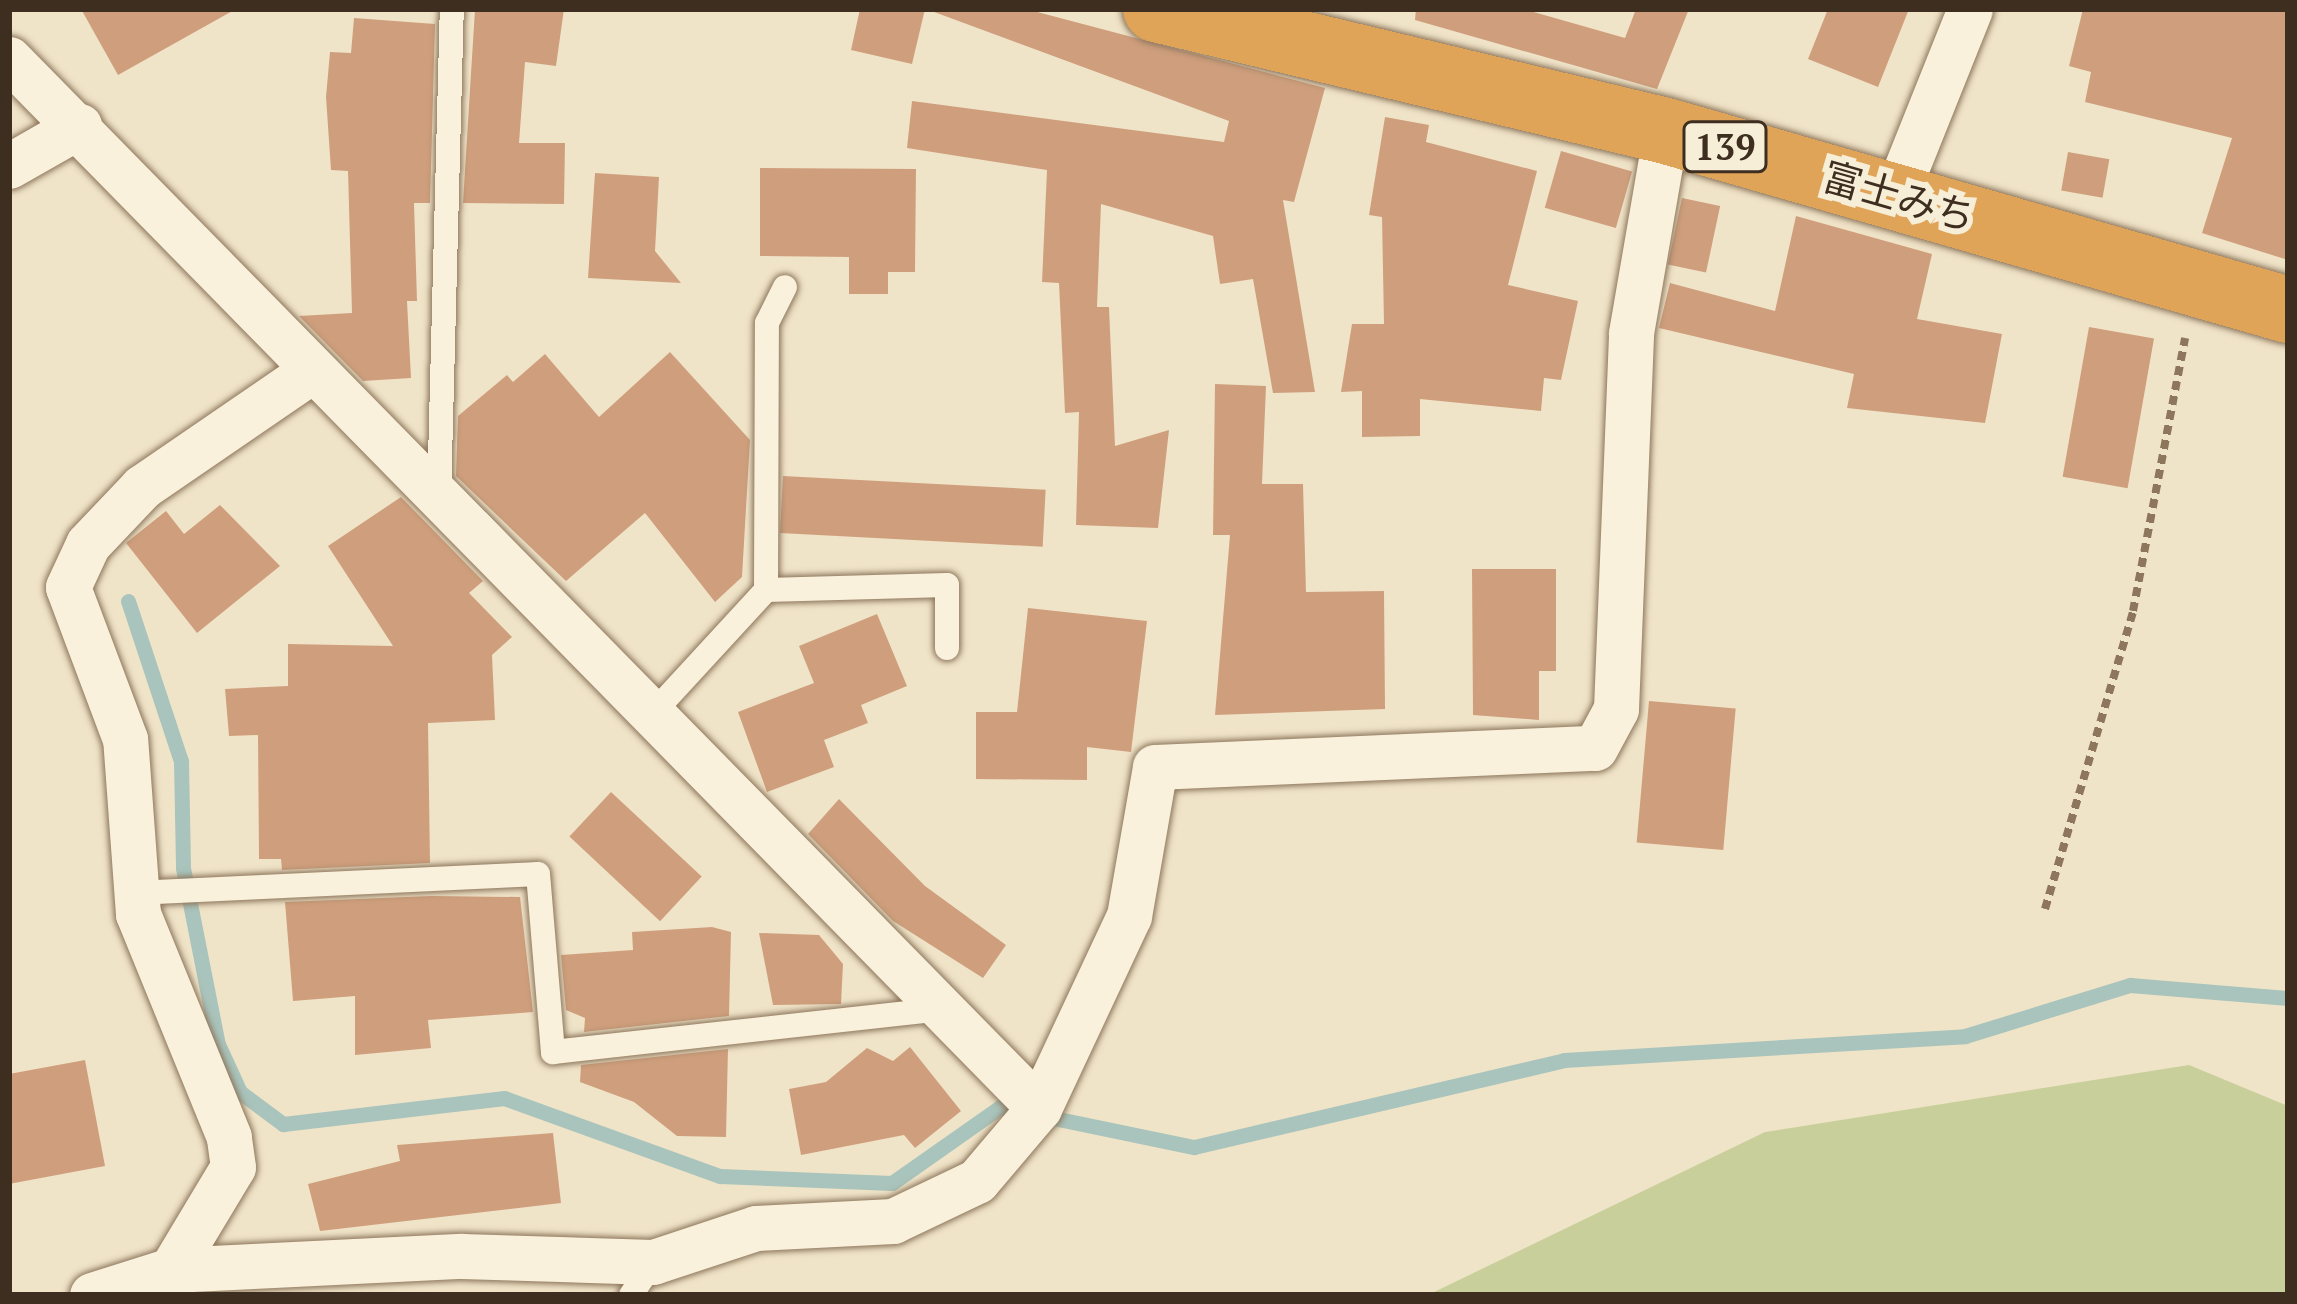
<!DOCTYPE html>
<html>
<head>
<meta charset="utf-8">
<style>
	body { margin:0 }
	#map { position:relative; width:2297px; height:1304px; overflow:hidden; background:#f0e4c8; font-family:"PT Serif","Noto Sans JP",serif }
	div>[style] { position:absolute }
	.green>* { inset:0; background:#c9cf9b }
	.stream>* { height:15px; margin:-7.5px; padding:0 7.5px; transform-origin:7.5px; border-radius:7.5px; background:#a9c4bc }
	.building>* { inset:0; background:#cf9f7d; transform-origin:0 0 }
	.path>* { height:8px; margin-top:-4px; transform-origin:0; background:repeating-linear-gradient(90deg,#8d765c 0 9px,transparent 0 15px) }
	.roads { filter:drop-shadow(0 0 3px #8d765c) drop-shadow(0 0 3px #8d765c) }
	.lane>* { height:24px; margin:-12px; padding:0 12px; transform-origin:12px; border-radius:12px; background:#faf1dc }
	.street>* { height:45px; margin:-22.5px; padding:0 22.5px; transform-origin:22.5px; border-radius:22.5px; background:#faf1dc }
	.highway>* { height:66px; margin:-33px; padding:0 33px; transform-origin:33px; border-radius:33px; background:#e0a458 }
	span { translate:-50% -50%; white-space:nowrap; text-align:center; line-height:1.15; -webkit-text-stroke:12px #f7eed8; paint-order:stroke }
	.shield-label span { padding:3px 9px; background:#f7eed8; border:3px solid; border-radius:9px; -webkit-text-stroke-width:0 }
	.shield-label { font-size:36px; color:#3d2e20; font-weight:700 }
	.street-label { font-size:39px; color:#3d2e20 }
	.frame { position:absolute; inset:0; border:12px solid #3d2e20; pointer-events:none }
</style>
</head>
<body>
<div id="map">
	<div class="green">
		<i style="clip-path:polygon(2189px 1065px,2288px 1106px,2288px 1295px,1428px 1295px,1765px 1132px)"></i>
	</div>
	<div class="stream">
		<i style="left:128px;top:601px;width:169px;rotate:71.7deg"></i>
		<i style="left:181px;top:761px;width:107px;rotate:88.9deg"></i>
		<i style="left:183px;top:868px;width:179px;rotate:78.8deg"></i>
		<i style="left:218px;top:1044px;width:53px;rotate:65.4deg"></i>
		<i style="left:240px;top:1092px;width:54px;rotate:36.7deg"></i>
		<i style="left:283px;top:1124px;width:223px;rotate:-6.7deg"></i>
		<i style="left:504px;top:1098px;width:230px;rotate:19.9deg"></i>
		<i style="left:720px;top:1176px;width:172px;rotate:2.3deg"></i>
		<i style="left:892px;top:1183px;width:132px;rotate:-35.1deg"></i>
		<i style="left:1000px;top:1107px;width:198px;rotate:11.7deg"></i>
		<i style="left:1194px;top:1147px;width:380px;rotate:-13.2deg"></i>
		<i style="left:1564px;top:1060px;width:402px;rotate:-3.4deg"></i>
		<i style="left:1965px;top:1036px;width:173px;rotate:-17.2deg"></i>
		<i style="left:2130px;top:985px;width:159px;rotate:4.7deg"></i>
	</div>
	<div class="building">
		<i style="clip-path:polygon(81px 9px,236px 9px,118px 75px)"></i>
		<i style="clip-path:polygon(475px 9px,564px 9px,556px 66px,525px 62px,519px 143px,565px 143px,564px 204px,463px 203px)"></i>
		<i style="clip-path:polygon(860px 9px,925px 9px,912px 64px,851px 50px)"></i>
		<i style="clip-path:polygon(926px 9px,1026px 9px,1325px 88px,1294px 202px,1283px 200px,1315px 392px,1273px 393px,1253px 279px,1220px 284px,1213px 236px,1101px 204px,1097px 307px,1109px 307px,1115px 446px,1169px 430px,1158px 528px,1076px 525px,1079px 412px,1065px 413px,1059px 283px,1042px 282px,1047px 170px,907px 148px,912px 101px,1224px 142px,1229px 121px)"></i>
		<i style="clip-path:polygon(1416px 9px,1523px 9px,1625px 38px,1636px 9px,1689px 9px,1657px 89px,1415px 20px)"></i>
		<i style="clip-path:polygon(1828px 9px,1909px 9px,1878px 87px,1808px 59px)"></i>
		<i style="clip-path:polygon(2083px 9px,2288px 9px,2288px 260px,2202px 233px,2232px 138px,2085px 102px,2091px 72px,2069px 66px)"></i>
		<i style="clip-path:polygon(354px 18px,435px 24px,430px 203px,414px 203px,417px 301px,407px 301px,411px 378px,363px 381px,299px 316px,352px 313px,348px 171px,331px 170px,326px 97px,330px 52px,351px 53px)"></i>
		<i style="clip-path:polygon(1385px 117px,1429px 125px,1426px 142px,1537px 171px,1508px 285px,1578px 301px,1561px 380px,1544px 378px,1541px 411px,1420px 399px,1420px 436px,1362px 437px,1362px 391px,1341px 392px,1352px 324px,1384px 324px,1382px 217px,1369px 215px)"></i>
		<i style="left:1561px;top:151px;width:74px;height:59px;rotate:16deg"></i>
		<i style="left:2068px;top:152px;width:42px;height:39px;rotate:10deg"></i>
		<i style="clip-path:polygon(760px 168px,916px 169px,915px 272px,888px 272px,888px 294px,849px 294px,849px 257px,760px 256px)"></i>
		<i style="clip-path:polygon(595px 173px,659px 177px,655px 251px,681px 283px,588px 278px)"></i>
		<i style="left:1682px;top:198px;width:39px;height:68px;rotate:12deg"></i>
		<i style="clip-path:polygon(1796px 216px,1932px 254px,1917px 319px,2002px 334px,1985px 423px,1847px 408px,1854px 374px,1659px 328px,1670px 283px,1775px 311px)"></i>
		<i style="left:2089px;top:327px;width:66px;height:152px;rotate:10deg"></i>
		<i style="clip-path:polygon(670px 352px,750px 440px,742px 577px,715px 602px,645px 513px,566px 581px,456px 476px,458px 416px,507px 375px,513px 382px,545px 354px,599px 417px)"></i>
		<i style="clip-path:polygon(1215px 384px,1266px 386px,1262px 484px,1303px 484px,1306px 592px,1384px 591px,1385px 709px,1215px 715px,1230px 535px,1213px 535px)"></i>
		<i style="left:783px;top:476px;width:263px;height:57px;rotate:3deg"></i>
		<i style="clip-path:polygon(401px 497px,483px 581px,469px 593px,512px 637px,492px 655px,495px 720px,428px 723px,430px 863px,282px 870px,281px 859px,259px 859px,258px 735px,229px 736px,225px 689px,288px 686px,288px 644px,393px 646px,328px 546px)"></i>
		<i style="clip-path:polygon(220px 505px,280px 566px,197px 633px,126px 543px,166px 511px,184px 534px)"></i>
		<i style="clip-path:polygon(1472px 569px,1556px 569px,1556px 671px,1539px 671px,1539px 720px,1473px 715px)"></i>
		<i style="clip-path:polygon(1028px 608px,1147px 621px,1131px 752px,1087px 747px,1087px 780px,976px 779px,976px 712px,1017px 712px)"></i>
		<i style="clip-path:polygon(877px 614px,907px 686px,861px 705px,868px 723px,824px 740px,834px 767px,767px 792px,738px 712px,814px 683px,799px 646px)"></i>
		<i style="left:1649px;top:701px;width:87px;height:142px;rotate:5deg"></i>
		<i style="left:611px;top:792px;width:124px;height:61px;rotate:43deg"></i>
		<i style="clip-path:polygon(839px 799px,925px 886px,1006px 945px,983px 978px,893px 921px,808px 834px)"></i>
		<i style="clip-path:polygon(431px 896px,520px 897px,533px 1012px,428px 1020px,431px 1048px,355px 1055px,355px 996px,293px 1001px,285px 902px)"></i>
		<i style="clip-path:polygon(712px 927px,731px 932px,729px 1016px,584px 1032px,585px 1018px,566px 1010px,561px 955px,633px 950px,632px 932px)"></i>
		<i style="clip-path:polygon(759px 933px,819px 935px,843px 964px,841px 1004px,773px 1005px)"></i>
		<i style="clip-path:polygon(910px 1047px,961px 1111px,915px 1148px,904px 1135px,801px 1155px,789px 1089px,826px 1082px,867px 1048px,893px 1061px)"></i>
		<i style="clip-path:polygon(728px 1049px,726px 1137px,677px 1136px,634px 1102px,580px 1082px,581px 1065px)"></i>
		<i style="clip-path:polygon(85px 1060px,105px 1166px,9px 1184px,9px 1074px)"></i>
		<i style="clip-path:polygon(553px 1133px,561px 1203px,320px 1231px,308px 1184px,400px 1161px,397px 1145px)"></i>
	</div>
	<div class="path">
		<i style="left:2045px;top:909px;width:311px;rotate:-73.5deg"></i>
		<i style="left:2133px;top:611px;width:278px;rotate:-79.2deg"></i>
	</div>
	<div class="roads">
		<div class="lane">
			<i style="left:439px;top:498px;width:489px;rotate:-88.5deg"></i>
			<i style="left:766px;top:590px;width:267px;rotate:-89.8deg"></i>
			<i style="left:767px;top:323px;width:40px;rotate:-63.4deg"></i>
			<i style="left:652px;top:714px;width:168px;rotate:-47.4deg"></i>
			<i style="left:766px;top:590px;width:181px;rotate:-1.6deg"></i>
			<i style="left:947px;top:585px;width:63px;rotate:90deg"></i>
			<i style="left:136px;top:893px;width:402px;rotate:-2.7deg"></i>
			<i style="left:538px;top:874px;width:179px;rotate:85.2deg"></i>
			<i style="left:553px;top:1052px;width:391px;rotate:-6.3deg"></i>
			<i style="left:631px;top:1295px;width:40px;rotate:-56deg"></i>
		</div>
		<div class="street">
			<i style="left:9px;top:59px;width:1470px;rotate:45.52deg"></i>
			<i style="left:9px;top:166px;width:81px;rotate:-29.7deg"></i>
			<i style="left:1896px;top:194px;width:199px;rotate:-68.2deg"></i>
			<i style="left:171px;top:1270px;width:120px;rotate:-59deg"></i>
			<i style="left:233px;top:1167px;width:30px;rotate:-98deg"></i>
			<i style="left:229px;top:1137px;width:241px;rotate:-112.2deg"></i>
			<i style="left:138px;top:914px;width:175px;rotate:-94.2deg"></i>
			<i style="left:125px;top:739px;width:162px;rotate:-110.6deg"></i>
			<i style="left:68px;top:587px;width:47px;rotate:-65.1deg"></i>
			<i style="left:88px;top:544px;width:79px;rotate:-46.5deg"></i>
			<i style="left:142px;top:487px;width:200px;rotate:-34.4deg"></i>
			<i style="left:92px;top:1295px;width:83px;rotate:-17.6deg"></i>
			<i style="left:171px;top:1270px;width:291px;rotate:-2.8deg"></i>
			<i style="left:462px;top:1256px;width:191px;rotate:1.8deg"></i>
			<i style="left:653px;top:1262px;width:108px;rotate:-18.3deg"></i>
			<i style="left:756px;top:1228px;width:137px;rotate:-2.9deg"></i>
			<i style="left:893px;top:1221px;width:93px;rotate:-25.5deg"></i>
			<i style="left:977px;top:1181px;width:96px;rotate:-49.7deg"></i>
			<i style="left:1039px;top:1108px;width:212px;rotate:-64.9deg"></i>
			<i style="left:1129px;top:916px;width:151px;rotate:-80.1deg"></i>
			<i style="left:1155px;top:767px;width:440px;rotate:-2.5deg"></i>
			<i style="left:1595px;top:748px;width:44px;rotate:-61.7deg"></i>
			<i style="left:1616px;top:709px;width:376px;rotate:-87.7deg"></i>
			<i style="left:1631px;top:333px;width:205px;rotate:-80.2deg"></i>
		</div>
		<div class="highway">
			<i style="left:1156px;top:9px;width:524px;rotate:13.45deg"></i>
			<i style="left:1666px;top:131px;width:647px;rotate:16.05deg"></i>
		</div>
	</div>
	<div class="shield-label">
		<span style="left:1725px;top:147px">139</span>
	</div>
	<div class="street-label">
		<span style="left:1899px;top:196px;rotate:16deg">富士みち</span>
	</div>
	<div class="frame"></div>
</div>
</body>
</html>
